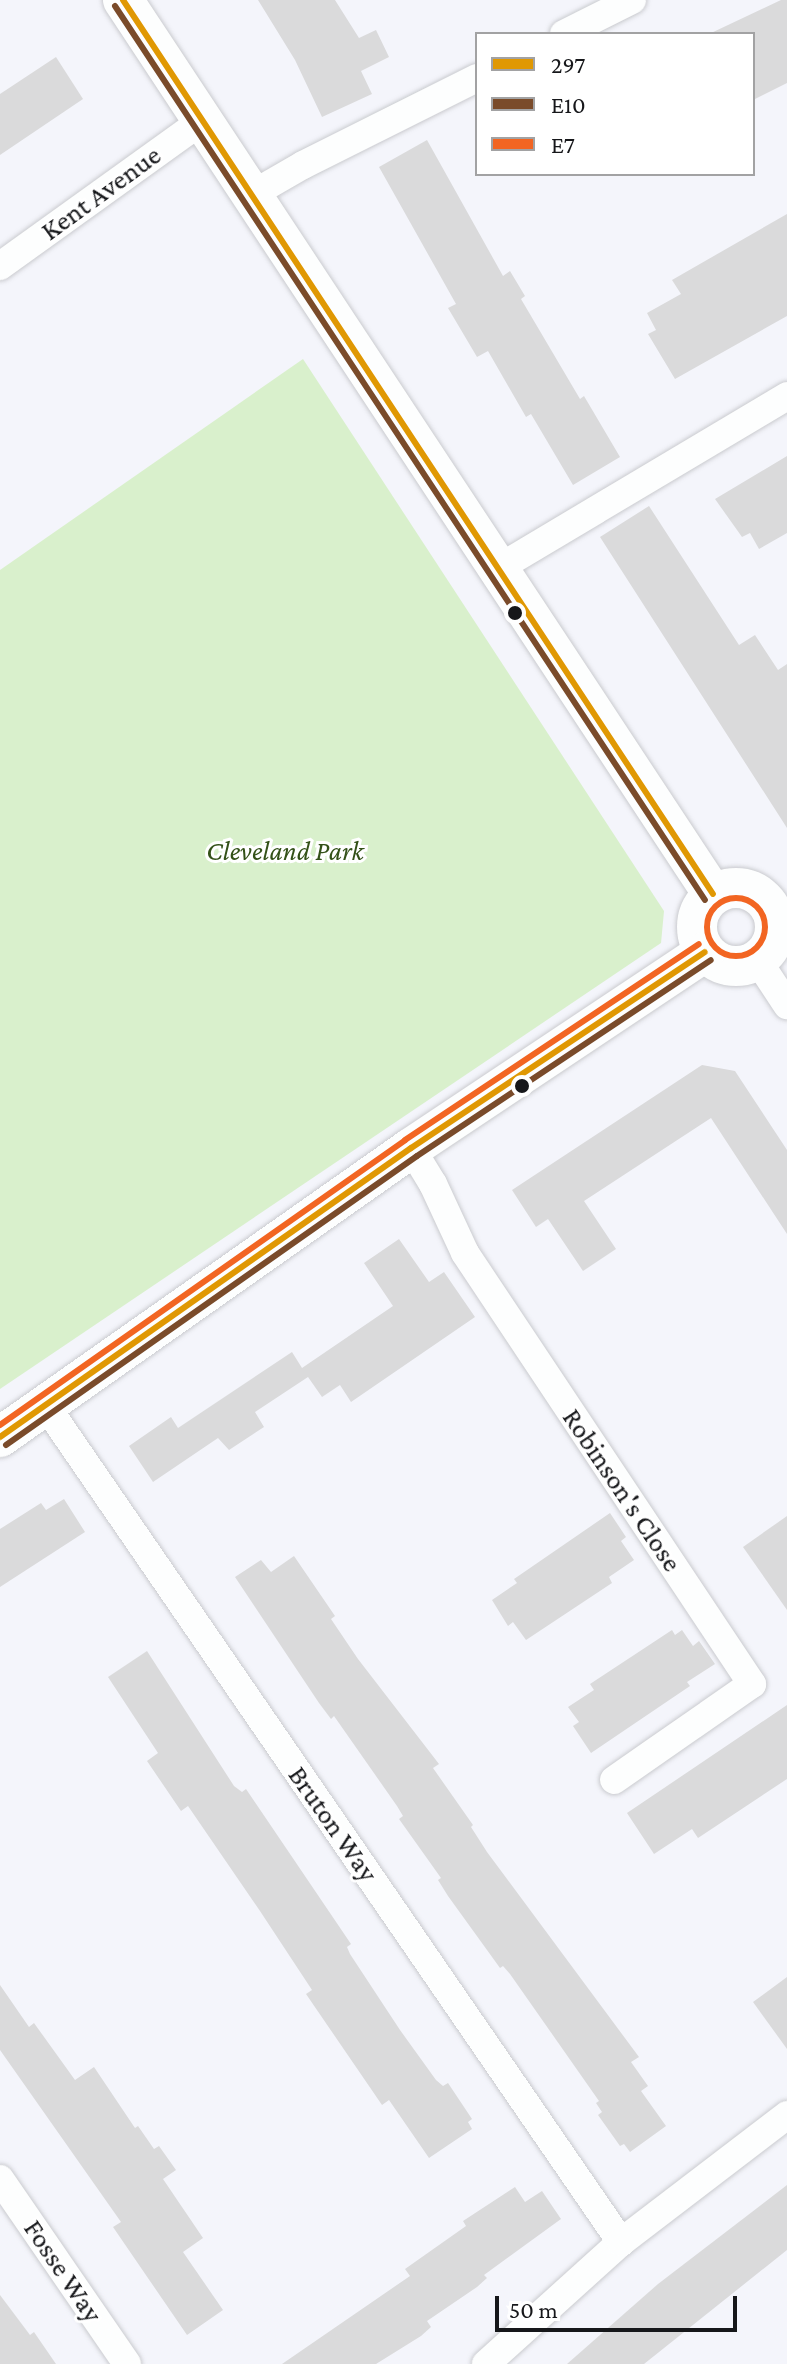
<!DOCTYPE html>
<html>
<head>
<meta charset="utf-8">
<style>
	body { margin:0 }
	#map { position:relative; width:787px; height:2364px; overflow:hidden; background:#f4f5fb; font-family:"Crimson Pro",serif }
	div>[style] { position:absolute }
	.green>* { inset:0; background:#d9f0cc }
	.building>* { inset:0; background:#dadadb }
	.roads { filter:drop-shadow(0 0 2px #cacbcf) drop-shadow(0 0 2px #cacbcf) }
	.street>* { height:28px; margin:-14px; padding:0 14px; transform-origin:14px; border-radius:14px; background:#fdfefe }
	.secondary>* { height:40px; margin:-20px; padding:0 20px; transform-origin:20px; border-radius:20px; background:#fdfefe }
	.secondary>.ring { margin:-20px; padding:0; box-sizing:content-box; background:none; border:40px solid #fdfefe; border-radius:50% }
	.bus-1>* { height:6px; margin:-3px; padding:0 3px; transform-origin:3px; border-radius:3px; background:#e09803 }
	.bus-2>* { height:6px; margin:-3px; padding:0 3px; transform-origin:3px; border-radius:3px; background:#7a4b2a }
	.bus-3>* { height:6px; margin:-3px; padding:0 3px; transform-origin:3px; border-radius:3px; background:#f26522 }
	.bus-3>.ring { margin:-3px; padding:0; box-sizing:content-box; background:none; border:6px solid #f26522; border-radius:50% }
	.dots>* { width:22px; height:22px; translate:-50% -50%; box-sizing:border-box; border:4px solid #fff; border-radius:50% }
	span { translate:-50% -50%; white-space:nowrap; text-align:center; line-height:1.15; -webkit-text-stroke:6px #fff; paint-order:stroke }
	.street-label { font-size:28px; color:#16171a }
	.park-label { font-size:28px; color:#335118; font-style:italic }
	.legend { position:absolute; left:475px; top:32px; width:280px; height:144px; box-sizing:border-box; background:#fff; border:2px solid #a2a2a3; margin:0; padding:10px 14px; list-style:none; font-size:24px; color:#16171a }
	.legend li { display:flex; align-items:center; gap:16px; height:40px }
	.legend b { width:40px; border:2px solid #a2a2a3 }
	.scale { position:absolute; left:495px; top:2296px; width:242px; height:36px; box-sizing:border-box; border:4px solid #16171a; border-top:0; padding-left:10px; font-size:24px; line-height:28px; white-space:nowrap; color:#16171a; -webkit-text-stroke:6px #fff; paint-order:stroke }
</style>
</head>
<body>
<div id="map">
	<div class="green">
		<i style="clip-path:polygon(303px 359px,664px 911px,661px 943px,0 1389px,0 570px)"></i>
	</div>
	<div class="building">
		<i style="clip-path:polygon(258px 0,335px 0,359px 38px,376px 30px,389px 57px,361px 71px,372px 94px,322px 117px,295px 60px)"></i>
		<i style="clip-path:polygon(781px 0,787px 0,787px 83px,753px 100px,753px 34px,709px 34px)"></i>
		<i style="clip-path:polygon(56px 57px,83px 99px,0 155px,0 94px)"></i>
		<i style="clip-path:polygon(427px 140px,503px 276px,510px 271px,525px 296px,521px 299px,580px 399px,584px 396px,620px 457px,573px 485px,531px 414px,526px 417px,488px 351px,477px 357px,448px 308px,456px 304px,379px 167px)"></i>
		<i style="clip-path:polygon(787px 214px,787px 316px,675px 379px,648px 334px,656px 330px,647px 313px,681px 294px,672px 280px)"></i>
		<i style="clip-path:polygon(787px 456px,787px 533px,759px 549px,750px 533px,742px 537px,715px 499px)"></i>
		<i style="clip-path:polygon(649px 506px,739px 645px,755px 635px,778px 670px,787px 664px,787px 828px,600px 537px)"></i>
		<i style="clip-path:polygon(702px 1065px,735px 1071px,787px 1150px,787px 1234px,711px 1118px,584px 1201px,616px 1249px,583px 1271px,548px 1219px,536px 1227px,512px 1190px)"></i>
		<i style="clip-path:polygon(399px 1239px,429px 1282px,444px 1272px,475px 1317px,351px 1402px,340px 1385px,322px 1397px,308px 1377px,255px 1412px,264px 1427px,229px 1450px,218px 1438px,153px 1482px,129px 1446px,171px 1417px,178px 1428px,292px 1352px,302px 1368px,393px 1306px,364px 1263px)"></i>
		<i style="clip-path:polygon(64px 1499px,85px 1532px,0 1587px,0 1529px,41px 1503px,46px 1510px)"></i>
		<i style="clip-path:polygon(610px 1513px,626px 1537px,621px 1541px,634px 1560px,609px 1577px,612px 1583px,526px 1640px,513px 1622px,508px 1626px,492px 1600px,517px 1583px,514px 1579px)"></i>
		<i style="clip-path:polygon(787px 1516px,787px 1610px,743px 1547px)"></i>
		<i style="clip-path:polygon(294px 1556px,335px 1616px,331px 1619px,358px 1659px,439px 1764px,433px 1768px,473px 1825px,471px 1827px,487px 1852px,639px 2057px,631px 2062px,648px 2086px,641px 2091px,666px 2126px,630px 2152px,624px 2144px,620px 2146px,598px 2115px,602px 2112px,596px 2103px,599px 2101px,510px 1974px,503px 1966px,500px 1968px,448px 1896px,438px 1880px,441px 1878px,399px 1819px,403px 1816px,397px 1806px,334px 1716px,331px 1719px,319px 1703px,235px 1577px,261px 1560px,271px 1572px)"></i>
		<i style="clip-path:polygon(672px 1630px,675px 1635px,682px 1630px,693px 1646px,699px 1641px,715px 1664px,687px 1682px,690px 1686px,591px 1753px,573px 1726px,579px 1722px,568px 1707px,594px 1690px,590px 1684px)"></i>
		<i style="clip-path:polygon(147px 1651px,234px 1786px,242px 1792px,246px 1789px,351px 1944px,347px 1947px,350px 1954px,400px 2030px,436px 2080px,443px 2086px,448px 2083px,472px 2119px,468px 2122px,472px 2129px,429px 2158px,389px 2100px,382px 2105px,306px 1994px,312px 1990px,260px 1911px,188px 1806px,181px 1811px,147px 1761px,158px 1753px,108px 1677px)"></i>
		<i style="clip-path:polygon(787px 1705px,787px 1779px,698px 1838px,692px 1829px,654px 1854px,627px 1813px)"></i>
		<i style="clip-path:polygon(787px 1977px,787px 2049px,753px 2002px)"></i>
		<i style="clip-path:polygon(0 1985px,29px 2027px,34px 2023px,75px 2080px,94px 2067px,135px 2128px,138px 2126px,154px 2149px,159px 2146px,176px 2170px,163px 2179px,203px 2238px,183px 2252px,223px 2310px,187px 2335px,113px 2227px,121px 2222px,0 2050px)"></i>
		<i style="clip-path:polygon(787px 2185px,787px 2250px,644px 2364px,567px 2364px,658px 2284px)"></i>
		<i style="clip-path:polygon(515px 2187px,525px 2202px,542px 2191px,561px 2219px,484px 2275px,487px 2278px,477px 2287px,427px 2321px,431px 2327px,421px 2336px,376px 2364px,282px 2364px,410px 2276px,405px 2269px,466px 2226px,463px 2221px)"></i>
		<i style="clip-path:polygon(0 2295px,30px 2335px,34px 2332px,56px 2364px,0 2364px)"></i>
	</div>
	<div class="roads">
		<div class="street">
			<i style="left:564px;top:34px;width:76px;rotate:-26.6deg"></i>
			<i style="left:251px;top:195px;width:60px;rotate:-30deg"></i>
			<i style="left:303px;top:165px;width:195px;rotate:-26.6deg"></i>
			<i style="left:0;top:266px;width:250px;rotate:-35.7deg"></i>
			<i style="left:497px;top:569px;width:338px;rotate:-30.8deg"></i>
			<i style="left:758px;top:961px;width:53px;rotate:56.6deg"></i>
			<i style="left:411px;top:1148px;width:42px;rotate:58.6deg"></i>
			<i style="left:433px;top:1184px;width:76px;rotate:65.1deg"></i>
			<i style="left:465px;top:1253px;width:518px;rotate:56.34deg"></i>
			<i style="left:752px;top:1684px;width:168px;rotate:145.2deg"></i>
			<i style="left:46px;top:1406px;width:1015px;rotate:55.48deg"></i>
			<i style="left:0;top:2179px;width:224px;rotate:55.5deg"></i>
			<i style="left:486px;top:2364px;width:182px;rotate:-42.1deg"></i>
			<i style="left:621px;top:2242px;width:209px;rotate:-37.4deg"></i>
		</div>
		<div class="secondary">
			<i style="left:123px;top:0;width:1071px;rotate:56.58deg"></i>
			<i class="ring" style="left:697px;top:888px;width:38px;height:38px"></i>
			<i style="left:0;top:1437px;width:502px;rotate:-35.11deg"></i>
			<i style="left:411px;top:1148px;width:353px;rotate:-33.7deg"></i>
		</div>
	</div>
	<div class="bus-1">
		<i style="left:123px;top:0;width:1071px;rotate:56.58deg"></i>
		<i style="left:0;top:1437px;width:502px;rotate:-35.11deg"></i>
		<i style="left:411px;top:1148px;width:353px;rotate:-33.7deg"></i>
	</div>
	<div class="bus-2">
		<i style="left:115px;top:6px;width:1071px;rotate:56.58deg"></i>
		<i style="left:6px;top:1445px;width:502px;rotate:-35.11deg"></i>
		<i style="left:417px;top:1156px;width:353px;rotate:-33.7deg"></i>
	</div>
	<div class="bus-3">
		<i class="ring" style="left:707px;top:898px;width:52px;height:52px"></i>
		<i style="left:0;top:1425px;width:495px;rotate:-35.1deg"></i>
		<i style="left:405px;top:1140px;width:353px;rotate:-33.7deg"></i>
	</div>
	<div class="dots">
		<i style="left:515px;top:613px;background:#16171a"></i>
		<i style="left:522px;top:1086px;background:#16171a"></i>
	</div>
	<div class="street-label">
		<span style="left:101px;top:193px;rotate:-36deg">Kent Avenue</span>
		<span style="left:622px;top:1490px;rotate:56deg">Robinson's Close</span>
		<span style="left:333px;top:1824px;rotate:55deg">Bruton Way</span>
		<span style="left:63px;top:2271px;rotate:56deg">Fosse Way</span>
	</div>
	<div class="park-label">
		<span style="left:285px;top:851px">Cleveland Park</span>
	</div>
	<ul class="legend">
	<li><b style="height:10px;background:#e09803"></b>297</li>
	<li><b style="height:10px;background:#7a4b2a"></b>E10</li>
	<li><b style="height:10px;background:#f26522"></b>E7</li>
	</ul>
	<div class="scale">50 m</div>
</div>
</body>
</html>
